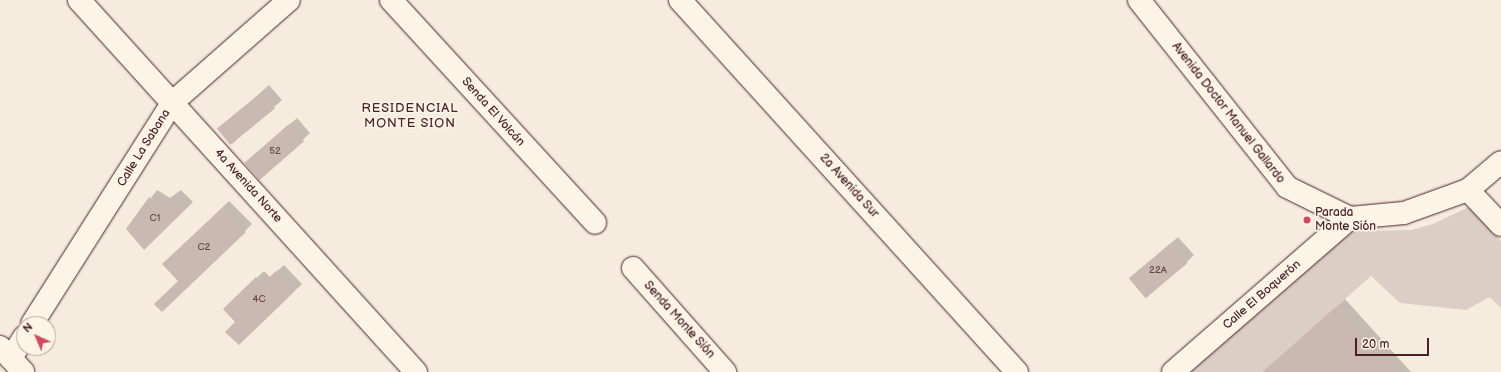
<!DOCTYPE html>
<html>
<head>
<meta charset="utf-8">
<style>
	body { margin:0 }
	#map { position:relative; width:1501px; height:372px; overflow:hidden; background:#f5ecde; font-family:"Balsamiq Sans",sans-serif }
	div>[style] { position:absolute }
	.green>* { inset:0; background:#dbcec4 }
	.shadow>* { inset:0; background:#0003 }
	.building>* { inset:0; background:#cab9b1; transform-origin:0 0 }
	.roads { filter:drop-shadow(0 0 1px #4a1f2b) drop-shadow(0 0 1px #4a1f2b) }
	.minor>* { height:22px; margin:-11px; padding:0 11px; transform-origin:11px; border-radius:11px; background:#fcf5e5 }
	.tertiary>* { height:22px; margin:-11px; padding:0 11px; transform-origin:11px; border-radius:11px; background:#fcf5e5 }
	.dots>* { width:11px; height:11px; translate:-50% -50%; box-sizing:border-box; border:2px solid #fcf5e5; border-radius:50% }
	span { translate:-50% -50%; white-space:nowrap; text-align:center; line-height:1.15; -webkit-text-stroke:3.5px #fcf5e5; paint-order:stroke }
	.number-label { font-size:10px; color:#6a464c }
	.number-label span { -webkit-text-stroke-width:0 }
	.street-label { font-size:12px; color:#4a1f2b }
	.poi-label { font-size:12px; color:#4a1f2b }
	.left { translate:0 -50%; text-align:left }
	.neighbourhood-label { font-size:13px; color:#4a1f2b; letter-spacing:1px }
	.north { position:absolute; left:16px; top:316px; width:40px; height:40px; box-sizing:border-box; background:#fcf5e5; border:1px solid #b59f9b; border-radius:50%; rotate:316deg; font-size:11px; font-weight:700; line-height:16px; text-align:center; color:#4a1f2b }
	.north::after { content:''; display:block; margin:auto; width:14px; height:18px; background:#d1495b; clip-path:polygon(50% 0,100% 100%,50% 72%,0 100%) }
	.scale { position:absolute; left:1355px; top:338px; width:74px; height:18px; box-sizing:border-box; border:2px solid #4a1f2b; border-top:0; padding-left:5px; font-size:12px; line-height:14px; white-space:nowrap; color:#4a1f2b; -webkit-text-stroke:3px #fcf5e5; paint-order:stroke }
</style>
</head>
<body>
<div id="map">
	<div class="green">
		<i style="clip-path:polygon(1471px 206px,1501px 241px,1501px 308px,1490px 297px,1466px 310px,1400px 303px,1371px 276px,1262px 372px,1188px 372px,1351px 231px,1411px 230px,1433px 224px)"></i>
	</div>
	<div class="shadow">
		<i style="clip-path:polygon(269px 85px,282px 100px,232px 144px,226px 123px)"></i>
		<i style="clip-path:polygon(297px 118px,310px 133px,260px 179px,254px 156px)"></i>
		<i style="clip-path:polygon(157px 190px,170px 198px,181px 190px,193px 202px,186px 209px,128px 228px)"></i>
		<i style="clip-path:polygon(229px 201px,252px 224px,162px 311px,179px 281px,164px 264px)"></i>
		<i style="clip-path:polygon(1178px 237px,1194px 255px,1187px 262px,1137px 272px)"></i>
		<i style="clip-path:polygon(284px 265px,302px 284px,239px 344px,231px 302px,264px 271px,270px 277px)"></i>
		<i style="clip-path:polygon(1345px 299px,1411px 372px,1263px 372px)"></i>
	</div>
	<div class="building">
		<i style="left:262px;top:92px;width:21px;height:58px;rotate:51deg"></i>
		<i style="left:289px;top:124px;width:23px;height:59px;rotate:49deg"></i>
		<i style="clip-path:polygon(173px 196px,186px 209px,144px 250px,126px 229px,149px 197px,162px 205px)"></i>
		<i style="clip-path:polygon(222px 208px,246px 232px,162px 312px,154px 304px,178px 281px,162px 264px)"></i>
		<i style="left:1171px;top:243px;width:26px;height:55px;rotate:50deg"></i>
		<i style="clip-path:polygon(276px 271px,295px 291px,239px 345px,225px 332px,235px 322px,223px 309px,256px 277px,262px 284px)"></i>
		<i style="clip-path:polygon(1338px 305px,1398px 372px,1262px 372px)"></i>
	</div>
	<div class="roads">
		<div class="minor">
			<i style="left:79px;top:0;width:502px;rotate:47.83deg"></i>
			<i style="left:391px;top:0;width:302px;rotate:47.5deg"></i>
			<i style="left:680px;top:0;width:502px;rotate:47.83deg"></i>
			<i style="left:1468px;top:190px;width:48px;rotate:46.7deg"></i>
			<i style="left:633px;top:268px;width:139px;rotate:48.5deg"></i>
			<i style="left:32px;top:324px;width:263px;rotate:-57.6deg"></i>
			<i style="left:173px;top:102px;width:154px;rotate:-41.3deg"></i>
			<i style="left:0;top:347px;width:34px;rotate:47deg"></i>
			<i style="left:11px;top:358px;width:25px;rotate:-58deg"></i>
			<i style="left:1173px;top:372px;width:235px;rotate:-41deg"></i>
		</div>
		<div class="tertiary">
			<i style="left:1139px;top:0;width:238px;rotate:51.6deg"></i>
			<i style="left:1287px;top:187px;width:70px;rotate:26.2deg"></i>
			<i style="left:1350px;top:218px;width:54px;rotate:-5.3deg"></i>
			<i style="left:1404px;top:213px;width:68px;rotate:-19.8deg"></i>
			<i style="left:1468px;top:190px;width:43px;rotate:-40.3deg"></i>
		</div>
	</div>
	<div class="dots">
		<i style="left:1307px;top:220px;background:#d1495b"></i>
	</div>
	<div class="number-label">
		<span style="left:275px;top:152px">52</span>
		<span style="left:155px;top:219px">C1</span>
		<span style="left:204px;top:248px">C2</span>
		<span style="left:1158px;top:271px">22A</span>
		<span style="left:259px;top:300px">4C</span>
	</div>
	<div class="street-label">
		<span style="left:493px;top:112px;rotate:48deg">Senda El Volcán</span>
		<span style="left:1228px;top:113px;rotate:52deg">Avenida Doctor Manuel Gallardo</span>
		<span style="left:144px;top:148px;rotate:-58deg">Calle La Sabana</span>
		<span style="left:248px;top:186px;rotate:48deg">4a Avenida Norte</span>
		<span style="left:849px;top:186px;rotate:48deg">2a Avenida Sur</span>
		<span style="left:1262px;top:295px;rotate:-41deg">Calle El Boquerón</span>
		<span style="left:679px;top:320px;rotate:48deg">Senda Monte Sión</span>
	</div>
	<div class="poi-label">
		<span class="left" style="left:1315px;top:220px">Parada<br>Monte Sión</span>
	</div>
	<div class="neighbourhood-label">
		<span style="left:410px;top:116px">RESIDENCIAL<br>MONTE SION</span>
	</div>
	<div class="north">N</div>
	<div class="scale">20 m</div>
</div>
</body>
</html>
